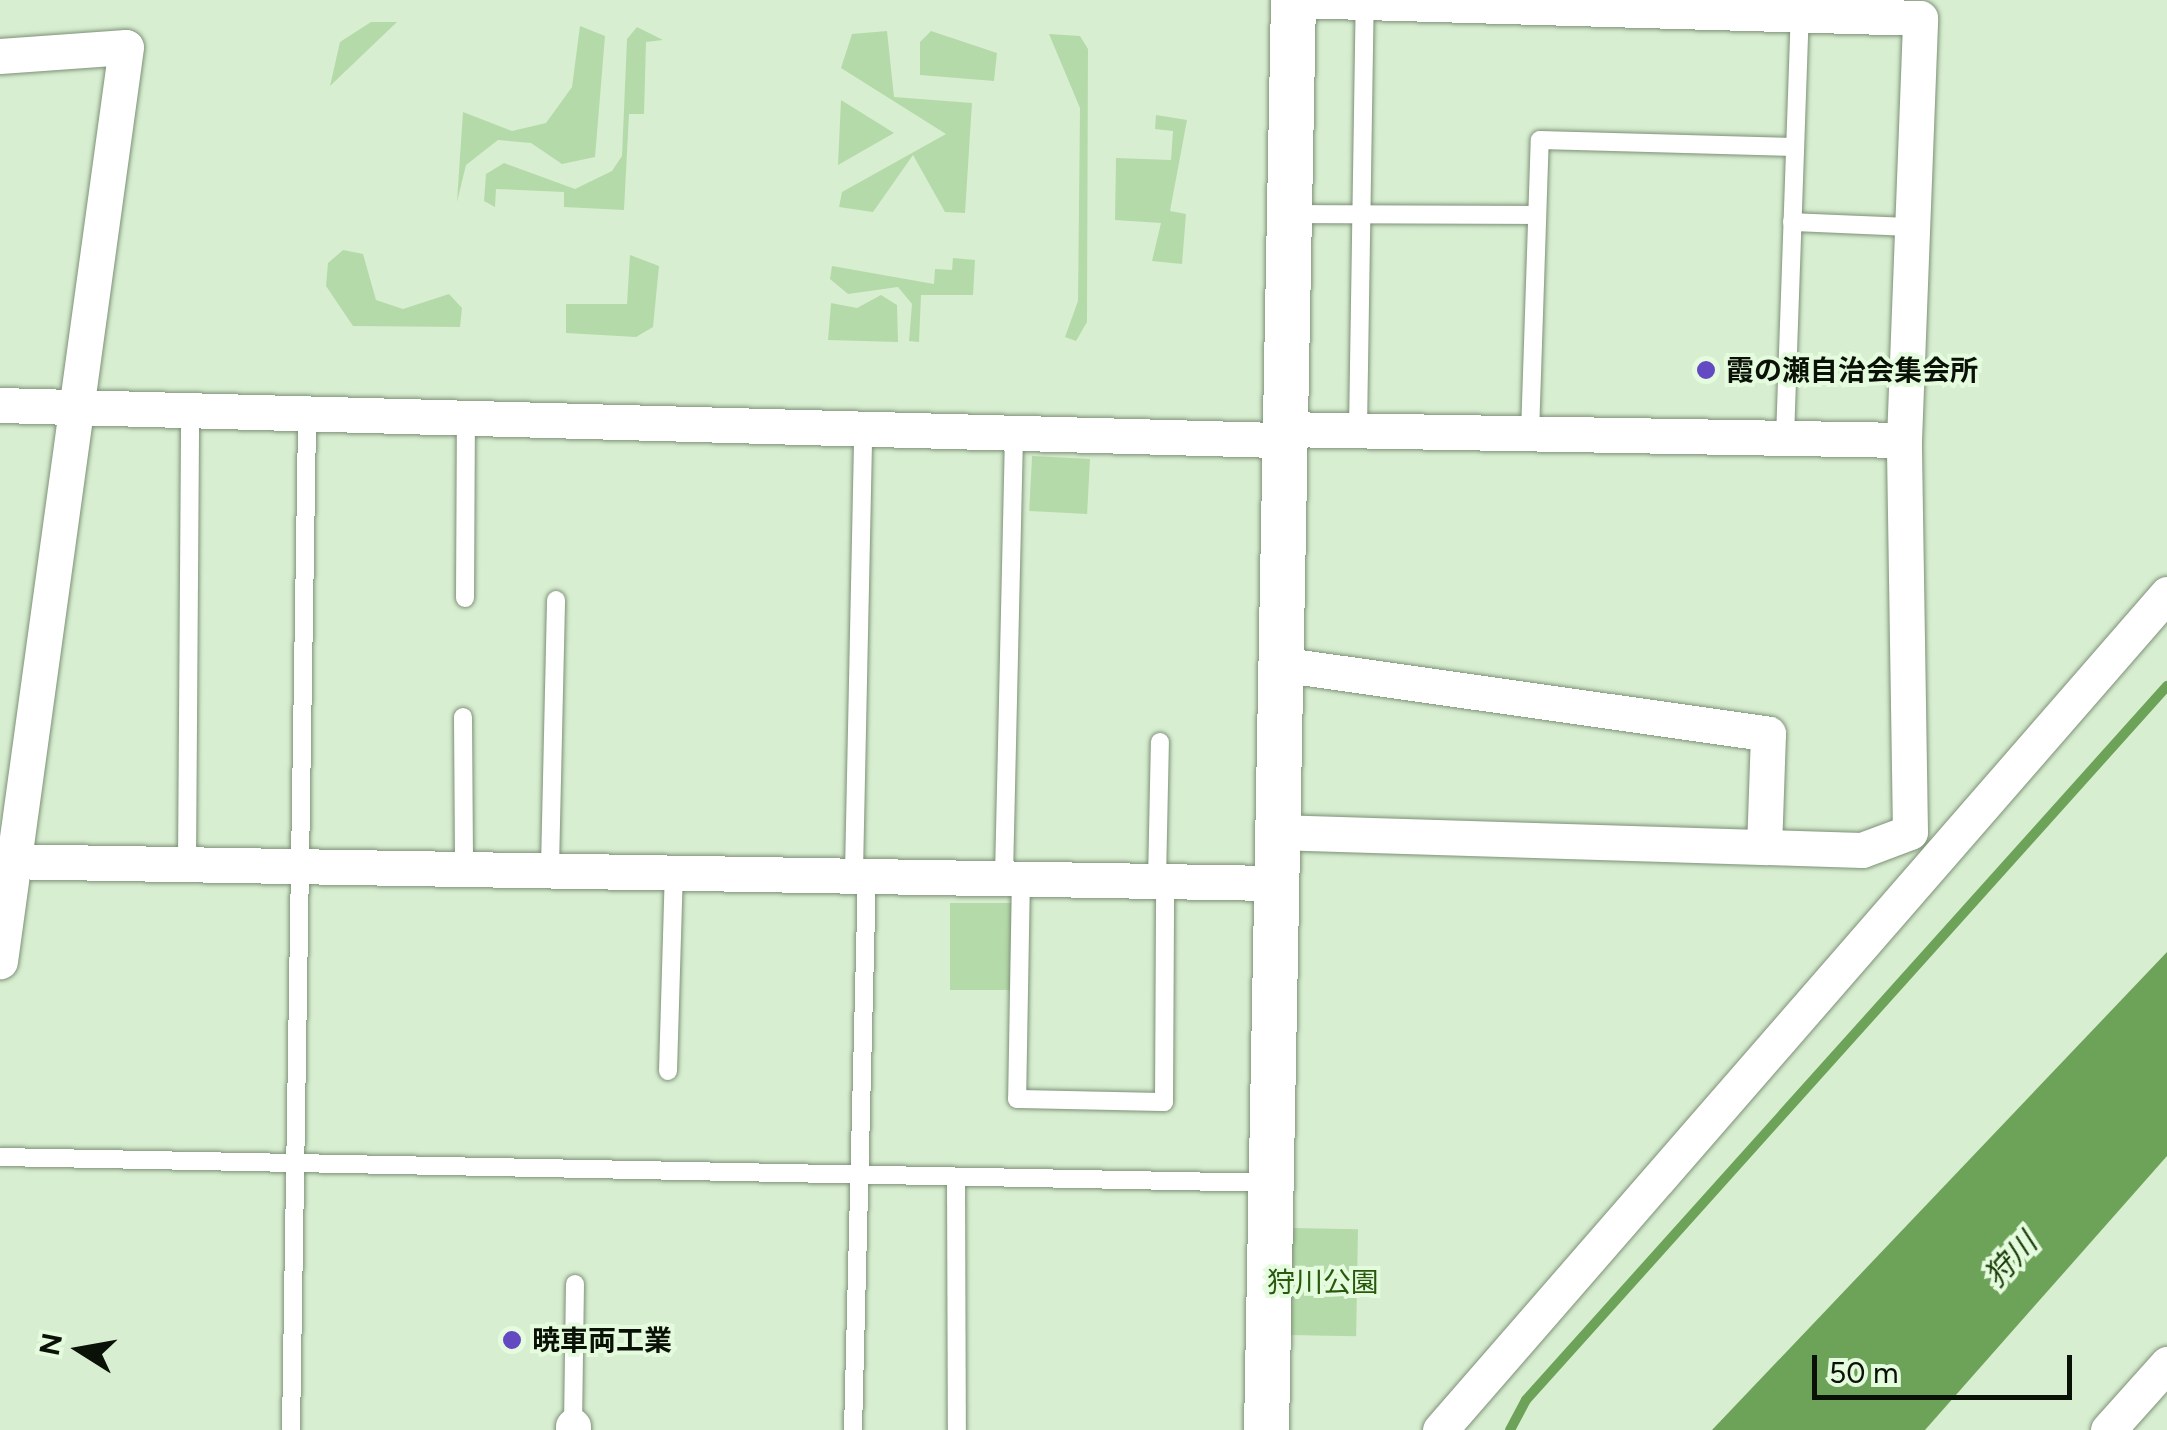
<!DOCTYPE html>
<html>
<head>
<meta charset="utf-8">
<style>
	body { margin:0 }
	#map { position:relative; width:2167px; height:1430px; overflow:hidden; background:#d8eed1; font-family:Figtree,"Noto Sans JP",sans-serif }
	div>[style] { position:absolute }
	.green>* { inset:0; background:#b5daa9; transform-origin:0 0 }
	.water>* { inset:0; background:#6da359 }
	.stream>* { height:10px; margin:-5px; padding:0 5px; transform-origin:5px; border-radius:5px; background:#6da359 }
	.roads { filter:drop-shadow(0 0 2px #7d9177) drop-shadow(0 0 2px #7d9177) }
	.service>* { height:18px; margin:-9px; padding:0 9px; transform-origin:9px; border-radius:9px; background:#fff }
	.minor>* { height:35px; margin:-17.5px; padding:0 17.5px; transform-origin:17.5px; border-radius:17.5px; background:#fff }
	.tertiary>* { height:45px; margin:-22.5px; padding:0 22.5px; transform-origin:22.5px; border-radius:22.5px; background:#fff }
	.dots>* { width:28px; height:28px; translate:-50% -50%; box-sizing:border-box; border:5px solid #e5fbde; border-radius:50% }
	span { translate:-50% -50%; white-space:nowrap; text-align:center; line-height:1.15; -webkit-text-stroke:8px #e5fbde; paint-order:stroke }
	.poi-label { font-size:28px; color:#0a1107; font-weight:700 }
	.left { translate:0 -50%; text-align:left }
	.park-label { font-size:28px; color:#27590c }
	.water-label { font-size:30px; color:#1a3e09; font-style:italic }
	.north { position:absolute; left:30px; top:1300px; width:100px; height:100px; -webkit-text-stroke:8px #e5fbde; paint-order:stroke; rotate:281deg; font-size:28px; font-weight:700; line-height:40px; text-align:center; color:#0a1107 }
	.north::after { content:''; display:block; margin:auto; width:35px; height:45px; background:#0a1107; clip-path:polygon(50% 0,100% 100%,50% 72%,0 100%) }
	.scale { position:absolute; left:1812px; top:1355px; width:260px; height:45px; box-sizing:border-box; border:5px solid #0a1107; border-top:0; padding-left:12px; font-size:30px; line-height:35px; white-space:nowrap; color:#0a1107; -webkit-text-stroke:8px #e5fbde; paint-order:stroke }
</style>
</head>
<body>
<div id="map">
	<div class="green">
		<i style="clip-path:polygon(371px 22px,397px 22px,330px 86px,340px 42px)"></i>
		<i style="clip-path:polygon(580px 26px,605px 36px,595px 157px,562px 164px,531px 143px,498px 140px,466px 165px,457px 202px,463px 112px,512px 131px,546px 123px,572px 87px)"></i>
		<i style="clip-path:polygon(637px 27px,663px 40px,646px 42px,644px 114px,629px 114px,624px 210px,564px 207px,564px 192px,496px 189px,495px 207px,484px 201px,486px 174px,504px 163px,575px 189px,612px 171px,622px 156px,627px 39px)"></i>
		<i style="clip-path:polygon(887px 31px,894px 97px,972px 103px,965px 213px,945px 212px,913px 155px,873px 212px,839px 207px,842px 192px,946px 134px,841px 68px,852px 34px)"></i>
		<i style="clip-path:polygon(931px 31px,997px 53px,994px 81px,920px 75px,920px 42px)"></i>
		<i style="clip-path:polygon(1049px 34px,1080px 36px,1088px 49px,1087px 322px,1076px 341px,1065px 337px,1078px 301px,1080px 108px)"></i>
		<i style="clip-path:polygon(841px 100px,894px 133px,838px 165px)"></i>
		<i style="clip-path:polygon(1156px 115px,1187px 120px,1170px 211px,1186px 214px,1182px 264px,1152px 261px,1161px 223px,1115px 220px,1116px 158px,1171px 160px,1173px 131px,1155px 129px)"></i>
		<i style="clip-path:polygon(343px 250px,363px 254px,376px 300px,403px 309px,449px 294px,462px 308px,460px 327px,353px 326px,326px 286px,328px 263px)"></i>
		<i style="clip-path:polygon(630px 255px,659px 266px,653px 327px,636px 337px,566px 333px,566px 304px,627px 304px)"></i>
		<i style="clip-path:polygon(953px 258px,975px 260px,973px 295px,921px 295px,919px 342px,909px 341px,912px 304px,898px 287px,848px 294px,830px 279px,832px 266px,934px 284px,935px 269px,952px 270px)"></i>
		<i style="clip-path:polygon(881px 295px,897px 305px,898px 342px,828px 340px,831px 303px,857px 308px)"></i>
		<i style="left:1090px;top:459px;width:55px;height:58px;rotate:93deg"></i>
		<i style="left:950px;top:903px;width:63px;height:87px"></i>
		<i style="left:1291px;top:1228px;width:67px;height:107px;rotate:1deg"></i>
	</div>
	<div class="water">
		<i style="clip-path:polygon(2167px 952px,2167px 1156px,1925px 1430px,1712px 1430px)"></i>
	</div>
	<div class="stream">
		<i style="left:1510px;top:1430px;width:34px;rotate:-62deg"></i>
		<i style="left:1526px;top:1400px;width:960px;rotate:-48.08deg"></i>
	</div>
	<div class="roads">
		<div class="service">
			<i style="left:1287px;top:214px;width:250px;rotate:0.2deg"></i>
			<i style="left:1792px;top:222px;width:120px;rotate:2.4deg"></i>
			<i style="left:1358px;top:430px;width:428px;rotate:-89.1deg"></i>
			<i style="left:1530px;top:434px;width:294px;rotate:-88.1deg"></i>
			<i style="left:1540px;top:140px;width:254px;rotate:1.6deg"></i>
			<i style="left:1785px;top:438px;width:424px;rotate:-88deg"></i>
			<i style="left:465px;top:598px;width:175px;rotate:-89.7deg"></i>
			<i style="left:463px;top:717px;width:150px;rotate:89.6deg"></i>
			<i style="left:187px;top:864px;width:449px;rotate:-89.6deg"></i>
			<i style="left:550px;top:867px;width:267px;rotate:-88.7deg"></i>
			<i style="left:854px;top:872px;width:440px;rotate:-88.8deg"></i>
			<i style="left:1004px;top:876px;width:443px;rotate:-88.7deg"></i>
			<i style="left:1021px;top:876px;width:223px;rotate:91deg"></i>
			<i style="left:1017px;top:1099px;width:147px;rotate:1.2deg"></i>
			<i style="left:1164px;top:1102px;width:221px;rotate:-89.7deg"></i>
			<i style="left:1157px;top:881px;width:139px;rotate:-88.8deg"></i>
			<i style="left:668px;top:1071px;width:202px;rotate:-88.3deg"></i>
			<i style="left:0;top:1157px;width:1269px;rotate:1.17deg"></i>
			<i style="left:956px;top:1177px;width:253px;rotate:89.8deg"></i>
			<i style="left:573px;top:1426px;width:142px;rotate:-89.2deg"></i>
			<i style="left:291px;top:1430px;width:1012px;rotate:-89.09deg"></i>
			<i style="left:853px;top:1430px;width:557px;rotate:-88.56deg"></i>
		</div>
		<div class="minor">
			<i style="left:0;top:56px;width:126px;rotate:-4.1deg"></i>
			<i style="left:126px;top:47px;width:923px;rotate:97.85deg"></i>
			<i style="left:0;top:405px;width:1281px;rotate:1.57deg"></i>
			<i style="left:1281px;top:429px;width:623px;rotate:1.01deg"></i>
			<i style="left:1279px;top:664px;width:494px;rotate:8.1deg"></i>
			<i style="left:1768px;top:734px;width:113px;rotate:92deg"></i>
			<i style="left:1275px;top:832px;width:587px;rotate:1.76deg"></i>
			<i style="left:1862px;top:850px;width:51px;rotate:-20.6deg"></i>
			<i style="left:1910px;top:832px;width:392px;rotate:-90.9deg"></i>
			<i style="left:1904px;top:440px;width:422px;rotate:-87.8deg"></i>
			<i style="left:1920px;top:18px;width:624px;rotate:-178.35deg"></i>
			<i style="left:0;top:861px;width:1273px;rotate:0.99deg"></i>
			<i style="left:573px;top:1430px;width:4px;rotate:-90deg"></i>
			<i style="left:1440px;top:1430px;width:1108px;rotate:-48.99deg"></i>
			<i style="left:2108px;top:1430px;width:89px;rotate:-48.2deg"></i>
		</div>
		<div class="tertiary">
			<i style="left:1266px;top:1430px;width:1430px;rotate:-88.92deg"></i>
		</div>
	</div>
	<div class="dots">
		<i style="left:1706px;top:370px;background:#6349c2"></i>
		<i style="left:512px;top:1340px;background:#6349c2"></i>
	</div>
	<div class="poi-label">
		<span class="left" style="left:1726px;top:370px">霞の瀬自治会集会所</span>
		<span class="left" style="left:532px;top:1340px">暁車両工業</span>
	</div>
	<div class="park-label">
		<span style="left:1323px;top:1282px">狩川公園</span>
	</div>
	<div class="water-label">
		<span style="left:2011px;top:1260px;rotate:-47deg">狩川</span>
	</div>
	<div class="north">N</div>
	<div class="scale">50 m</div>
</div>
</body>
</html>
